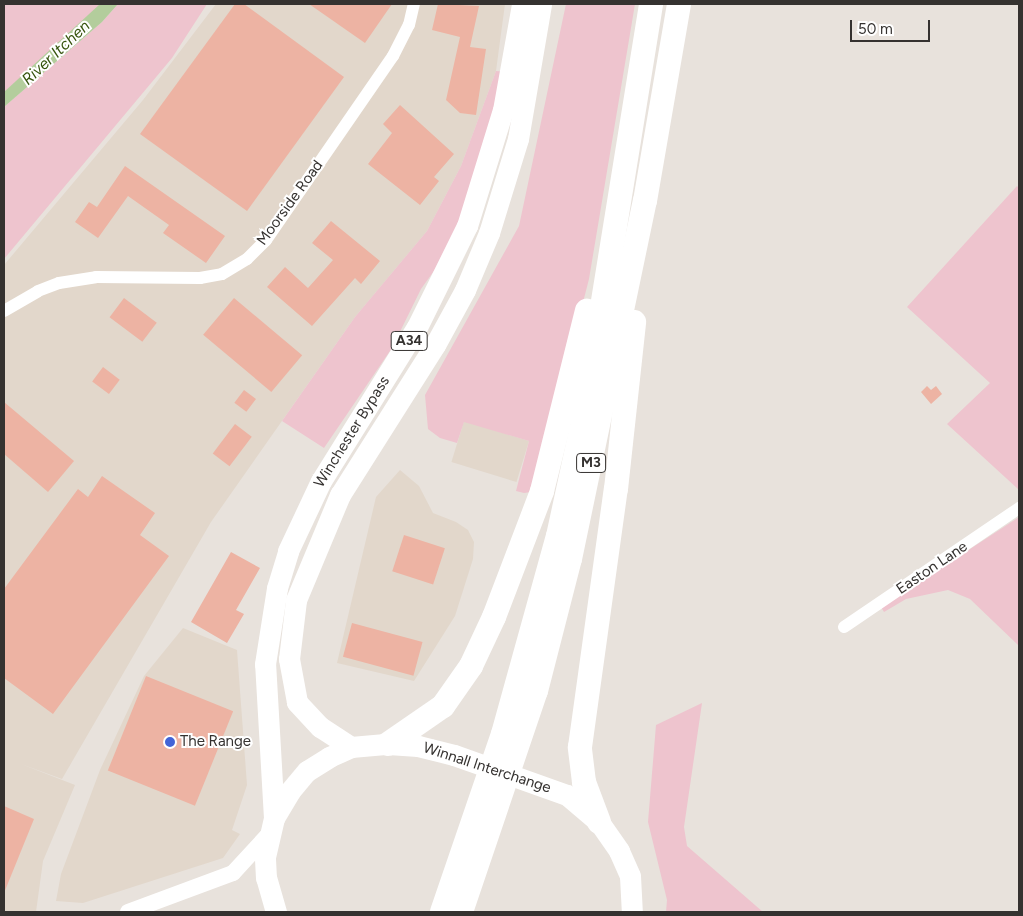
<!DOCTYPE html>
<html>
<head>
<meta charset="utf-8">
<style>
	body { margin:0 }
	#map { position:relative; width:1023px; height:916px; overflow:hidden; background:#e8e2dc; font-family:Figtree,sans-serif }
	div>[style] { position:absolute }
	.built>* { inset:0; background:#e2d7cb; transform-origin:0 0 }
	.green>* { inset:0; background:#eec4ce }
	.water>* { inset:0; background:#b3cd9c }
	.building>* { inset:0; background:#edb3a3; transform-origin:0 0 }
	.minor>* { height:12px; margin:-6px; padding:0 6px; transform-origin:6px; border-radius:6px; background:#fff }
	.tertiary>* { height:16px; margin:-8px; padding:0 8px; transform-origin:8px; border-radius:8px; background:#fff }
	.trunk>* { height:21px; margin:-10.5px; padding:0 10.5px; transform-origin:10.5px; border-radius:10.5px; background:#fff }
	.motorway>* { height:24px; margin:-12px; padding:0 12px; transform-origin:12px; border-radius:12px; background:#fff }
	.dots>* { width:14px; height:14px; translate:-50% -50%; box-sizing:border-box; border:2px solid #fff; border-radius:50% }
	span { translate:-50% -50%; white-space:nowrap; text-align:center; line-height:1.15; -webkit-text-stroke:4px #fff; paint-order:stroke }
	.shield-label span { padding:1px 4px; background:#fff; border:1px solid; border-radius:4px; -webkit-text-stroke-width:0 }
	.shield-label { font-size:14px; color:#353230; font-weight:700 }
	.street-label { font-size:15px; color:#353230 }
	.poi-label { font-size:15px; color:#353230 }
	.left { translate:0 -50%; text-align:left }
	.water-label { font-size:16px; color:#36540e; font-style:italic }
	.frame { position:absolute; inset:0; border:5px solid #353230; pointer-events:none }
	.scale { position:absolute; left:850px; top:20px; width:80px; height:22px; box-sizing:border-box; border:2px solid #353230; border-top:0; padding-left:6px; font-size:15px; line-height:18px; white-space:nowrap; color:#353230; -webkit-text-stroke:4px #fff; paint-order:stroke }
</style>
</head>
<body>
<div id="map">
	<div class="built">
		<i style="clip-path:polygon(216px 4px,505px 4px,496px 71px,461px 166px,427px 231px,355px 317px,211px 522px,62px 779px,21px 764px,75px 785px,43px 861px,36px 912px,4px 912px,4px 265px,143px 100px)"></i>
		<i style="left:464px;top:421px;width:68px;height:43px;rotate:17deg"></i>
		<i style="clip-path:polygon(400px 470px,419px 486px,433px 513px,456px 522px,468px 530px,474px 542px,473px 559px,455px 616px,414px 681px,337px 663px,376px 497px)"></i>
		<i style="clip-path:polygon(183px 628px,237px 650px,247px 785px,232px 830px,240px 834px,223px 858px,83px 903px,56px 901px,61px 874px,100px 770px,144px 676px)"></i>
	</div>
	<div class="green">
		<i style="clip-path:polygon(4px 4px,109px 4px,4px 102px)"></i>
		<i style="clip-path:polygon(118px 4px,207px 4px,172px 58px,4px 259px,4px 107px,102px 22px)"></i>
		<i style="clip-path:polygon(566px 4px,635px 4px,589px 279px,547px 443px,531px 492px,524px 493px,516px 491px,529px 441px,464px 422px,457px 443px,440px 438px,428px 429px,425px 395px,519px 226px)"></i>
		<i style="clip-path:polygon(496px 71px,508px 72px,454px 243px,421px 289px,392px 348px,324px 448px,282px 421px,355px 317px,427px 231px,461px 166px)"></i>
		<i style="clip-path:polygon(1017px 186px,1019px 188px,1019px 490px,947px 424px,990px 383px,907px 307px)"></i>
		<i style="clip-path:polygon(1019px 517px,1019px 646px,970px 599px,948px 590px,906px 599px,884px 612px,881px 607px)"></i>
		<i style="clip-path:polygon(702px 703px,684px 827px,687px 846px,763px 912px,666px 912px,667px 900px,648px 822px,656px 725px)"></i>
	</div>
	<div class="water">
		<i style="clip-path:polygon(100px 4px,118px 4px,102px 22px,4px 107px,4px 92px)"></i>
	</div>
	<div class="building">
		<i style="clip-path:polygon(235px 4px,244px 4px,344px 77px,247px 211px,140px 134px)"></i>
		<i style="clip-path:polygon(309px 4px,392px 4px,365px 43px)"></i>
		<i style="clip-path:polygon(438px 4px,479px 6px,470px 47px,486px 49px,476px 115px,460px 113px,446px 100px,460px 37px,432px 30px)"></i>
		<i style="clip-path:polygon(400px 105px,454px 154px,434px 177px,439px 181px,420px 205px,368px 164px,392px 133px,383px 124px)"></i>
		<i style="clip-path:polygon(125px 166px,225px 236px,206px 263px,163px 233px,169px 225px,128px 196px,98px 238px,75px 222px,89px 202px,97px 207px)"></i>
		<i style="clip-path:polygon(331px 221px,380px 261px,361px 284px,355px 278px,312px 326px,267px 287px,285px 267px,308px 288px,333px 260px,312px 243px)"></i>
		<i style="left:124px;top:298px;width:41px;height:24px;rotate:37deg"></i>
		<i style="left:234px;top:298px;width:89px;height:48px;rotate:40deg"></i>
		<i style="left:103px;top:367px;width:21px;height:18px;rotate:37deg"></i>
		<i style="clip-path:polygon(927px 386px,931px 390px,936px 386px,942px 394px,931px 404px,921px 392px)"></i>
		<i style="left:244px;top:390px;width:15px;height:16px;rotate:37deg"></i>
		<i style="clip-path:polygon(4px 402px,74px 461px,48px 492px,4px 454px)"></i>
		<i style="left:235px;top:424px;width:21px;height:37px;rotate:37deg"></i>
		<i style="clip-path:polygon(102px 476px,155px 513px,140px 535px,169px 556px,53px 714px,4px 678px,4px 589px,78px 489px,88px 497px)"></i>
		<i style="left:404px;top:535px;width:43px;height:38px;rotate:18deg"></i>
		<i style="clip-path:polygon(231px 552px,260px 568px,236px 610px,244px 614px,227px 643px,191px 622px)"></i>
		<i style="left:352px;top:623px;width:73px;height:35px;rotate:15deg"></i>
		<i style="left:146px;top:676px;width:94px;height:102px;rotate:22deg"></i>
		<i style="clip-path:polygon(4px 806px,34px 819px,4px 893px)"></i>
	</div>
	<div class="minor">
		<i style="left:4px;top:311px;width:39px;rotate:-30deg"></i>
		<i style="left:38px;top:291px;width:22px;rotate:-21deg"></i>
		<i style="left:59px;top:283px;width:37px;rotate:-9deg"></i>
		<i style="left:96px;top:277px;width:104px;rotate:0.6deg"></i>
		<i style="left:200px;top:278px;width:22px;rotate:-10deg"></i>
		<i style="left:222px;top:274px;width:29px;rotate:-31deg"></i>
		<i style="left:247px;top:259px;width:27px;rotate:-45deg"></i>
		<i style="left:266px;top:240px;width:224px;rotate:-55.4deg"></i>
		<i style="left:393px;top:56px;width:35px;rotate:-63deg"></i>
		<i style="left:409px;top:25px;width:22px;rotate:-77deg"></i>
		<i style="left:844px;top:627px;width:212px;rotate:-34.2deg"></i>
	</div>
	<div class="tertiary">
		<i style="left:128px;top:912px;width:112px;rotate:-20.4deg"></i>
		<i style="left:233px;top:873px;width:52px;rotate:-47.4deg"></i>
	</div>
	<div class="trunk">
		<i style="left:351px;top:747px;width:37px;rotate:-147deg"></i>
		<i style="left:320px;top:727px;width:34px;rotate:-133deg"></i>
		<i style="left:297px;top:702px;width:44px;rotate:-100.5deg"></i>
		<i style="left:289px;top:659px;width:59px;rotate:-83.2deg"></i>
		<i style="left:296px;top:600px;width:114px;rotate:-67.3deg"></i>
		<i style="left:340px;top:495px;width:178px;rotate:-57.7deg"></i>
		<i style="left:435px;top:345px;width:63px;rotate:-61.4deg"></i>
		<i style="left:465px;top:290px;width:62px;rotate:-67.2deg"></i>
		<i style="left:489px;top:233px;width:98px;rotate:-72.9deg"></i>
		<i style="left:518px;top:139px;width:137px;rotate:-80.3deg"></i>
		<i style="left:274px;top:818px;width:154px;rotate:-93.3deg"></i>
		<i style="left:265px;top:664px;width:77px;rotate:-81deg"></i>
		<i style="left:277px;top:588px;width:39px;rotate:-73deg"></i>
		<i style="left:288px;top:551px;width:77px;rotate:-64.8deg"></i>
		<i style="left:321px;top:481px;width:181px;rotate:-58.1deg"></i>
		<i style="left:417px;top:327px;width:113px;rotate:-63.7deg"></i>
		<i style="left:467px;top:226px;width:121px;rotate:-72.8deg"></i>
		<i style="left:503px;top:110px;width:108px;rotate:-79.8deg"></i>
		<i style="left:276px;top:912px;width:35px;rotate:-106deg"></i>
		<i style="left:266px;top:878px;width:21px;rotate:-93deg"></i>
		<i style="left:265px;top:857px;width:40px;rotate:-77deg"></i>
		<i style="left:274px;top:818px;width:31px;rotate:-59deg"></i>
		<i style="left:290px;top:791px;width:26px;rotate:-50deg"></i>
		<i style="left:307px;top:771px;width:26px;rotate:-32deg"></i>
		<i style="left:329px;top:757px;width:24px;rotate:-24deg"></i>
		<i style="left:351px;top:747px;width:37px;rotate:-5deg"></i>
		<i style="left:388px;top:744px;width:30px;rotate:4deg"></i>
		<i style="left:418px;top:746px;width:37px;rotate:14deg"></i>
		<i style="left:454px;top:755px;width:120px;rotate:19.5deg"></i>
		<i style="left:567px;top:795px;width:42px;rotate:40.2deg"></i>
		<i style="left:599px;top:822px;width:35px;rotate:55deg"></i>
		<i style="left:619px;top:851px;width:27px;rotate:66deg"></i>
		<i style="left:630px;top:876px;width:36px;rotate:87deg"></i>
	</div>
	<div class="motorway">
		<i style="left:388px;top:744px;width:67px;rotate:-34.6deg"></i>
		<i style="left:443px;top:706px;width:49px;rotate:-55deg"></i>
		<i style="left:471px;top:666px;width:54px;rotate:-64.9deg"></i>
		<i style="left:494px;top:617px;width:135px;rotate:-69.1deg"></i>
		<i style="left:542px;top:491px;width:186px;rotate:-76deg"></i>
		<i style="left:599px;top:822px;width:43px;rotate:-110.6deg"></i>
		<i style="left:584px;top:782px;width:35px;rotate:-97deg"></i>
		<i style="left:580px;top:747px;width:260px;rotate:-82.1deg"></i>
		<i style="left:616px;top:489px;width:168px;rotate:-83.8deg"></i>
		<i style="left:442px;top:912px;width:188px;rotate:-71.1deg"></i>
		<i style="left:503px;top:734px;width:205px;rotate:-74.5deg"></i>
		<i style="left:558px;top:536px;width:127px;rotate:-77.7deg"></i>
		<i style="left:585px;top:412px;width:413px;rotate:-80.8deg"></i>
		<i style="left:461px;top:912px;width:233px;rotate:-71.3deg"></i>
		<i style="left:536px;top:691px;width:136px;rotate:-75.6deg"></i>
		<i style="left:570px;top:559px;width:366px;rotate:-78.2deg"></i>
		<i style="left:645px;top:201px;width:200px;rotate:-80.2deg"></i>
	</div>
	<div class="dots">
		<i style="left:170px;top:742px;background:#4264d7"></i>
	</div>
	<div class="shield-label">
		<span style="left:409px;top:341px">A34</span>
		<span style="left:591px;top:463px">M3</span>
	</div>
	<div class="street-label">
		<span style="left:290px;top:203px;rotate:-54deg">Moorside Road</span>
		<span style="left:352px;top:432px;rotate:-58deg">Winchester Bypass</span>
		<span style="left:932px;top:568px;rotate:-34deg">Easton Lane</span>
		<span style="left:487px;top:768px;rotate:18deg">Winnall Interchange</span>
	</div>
	<div class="poi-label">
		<span class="left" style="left:180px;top:742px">The Range</span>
	</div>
	<div class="water-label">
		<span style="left:56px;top:53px;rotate:-43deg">River Itchen</span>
	</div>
	<div class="frame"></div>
	<div class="scale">50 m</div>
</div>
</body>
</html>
